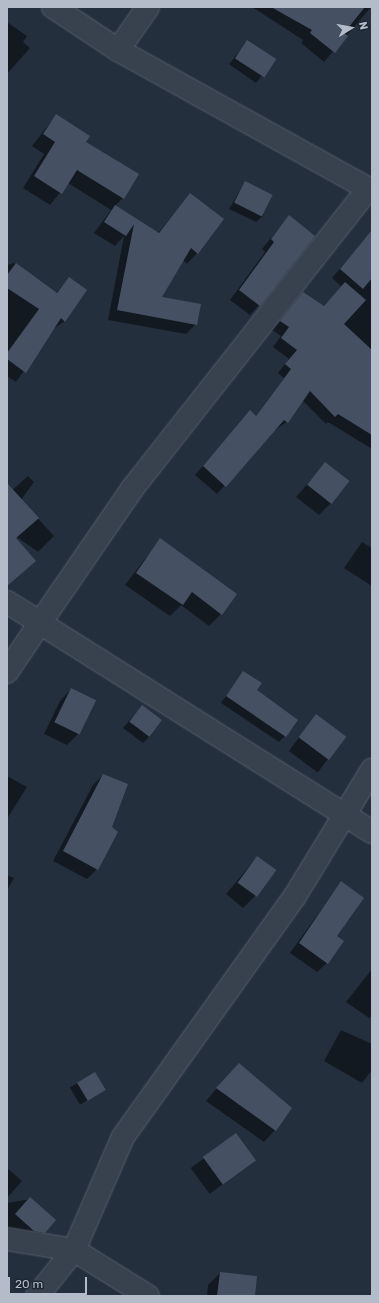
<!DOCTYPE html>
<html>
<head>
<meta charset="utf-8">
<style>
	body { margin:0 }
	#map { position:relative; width:379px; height:1303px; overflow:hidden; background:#242f3e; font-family:Rubik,sans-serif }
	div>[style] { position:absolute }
	.shadow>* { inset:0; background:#0007; transform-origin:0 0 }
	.building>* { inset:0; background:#455162; transform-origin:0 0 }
	.roads { filter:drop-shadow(0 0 1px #565f6c) drop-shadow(0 0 1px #565f6c) }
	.minor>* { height:22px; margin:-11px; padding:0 11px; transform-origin:11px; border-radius:11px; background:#38414e }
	span { translate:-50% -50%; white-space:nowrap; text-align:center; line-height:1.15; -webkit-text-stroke:4px #1d2633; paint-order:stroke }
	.frame { position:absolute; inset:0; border:8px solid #b4bcc9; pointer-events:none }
	.north { position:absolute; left:331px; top:8px; width:40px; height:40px; -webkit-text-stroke:3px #1d2633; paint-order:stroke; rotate:79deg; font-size:11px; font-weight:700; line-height:16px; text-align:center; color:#b4bcc9 }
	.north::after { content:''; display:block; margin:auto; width:14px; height:18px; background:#b4bcc9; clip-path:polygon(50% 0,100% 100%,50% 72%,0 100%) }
	.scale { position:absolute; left:8px; top:1277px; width:79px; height:18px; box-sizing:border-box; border:2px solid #b4bcc9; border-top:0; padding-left:5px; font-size:12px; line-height:14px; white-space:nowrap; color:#b4bcc9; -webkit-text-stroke:3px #1d2633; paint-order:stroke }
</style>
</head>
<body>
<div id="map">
	<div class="shadow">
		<i style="clip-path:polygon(252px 7px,371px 7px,324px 62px,301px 43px,303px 40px)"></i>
		<i style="clip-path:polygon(7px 22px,27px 36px,23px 42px,30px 48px,7px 74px)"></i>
		<i style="clip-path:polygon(245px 45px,274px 60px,256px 83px,229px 64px)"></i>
		<i style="clip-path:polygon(56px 115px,84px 142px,123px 198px,115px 206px,158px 233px,190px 194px,197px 253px,187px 264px,183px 260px,161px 297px,196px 324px,186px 334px,108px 320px,124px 236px,115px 246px,94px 233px,111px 210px,68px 183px,50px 205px,23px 188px,44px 154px,32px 146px)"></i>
		<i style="clip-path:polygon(245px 182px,263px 216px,256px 222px,229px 209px)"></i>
		<i style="clip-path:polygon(289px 216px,259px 305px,250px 315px,230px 300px,265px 252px,262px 249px)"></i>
		<i style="clip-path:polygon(362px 243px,372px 253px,372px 449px,328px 422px,326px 424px,302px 400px,287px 422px,276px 429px,217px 494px,195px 475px,250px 412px,255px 417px,284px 378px,278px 373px,289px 359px,273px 347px,281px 336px,272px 330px,303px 293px,323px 307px,342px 287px,332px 278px)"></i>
		<i style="clip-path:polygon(14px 263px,56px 293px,69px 278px,65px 321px,53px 329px,16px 382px,7px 376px,7px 265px)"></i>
		<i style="clip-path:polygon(325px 464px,331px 503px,319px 515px,296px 497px)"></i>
		<i style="clip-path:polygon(28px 476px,34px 482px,21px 500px,54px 536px,38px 552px,7px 530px,7px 495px)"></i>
		<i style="clip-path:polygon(160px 539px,221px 614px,209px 626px,181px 605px,170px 616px,125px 585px)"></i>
		<i style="clip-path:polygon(362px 542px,372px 548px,372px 586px,344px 568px)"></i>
		<i style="clip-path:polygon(243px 672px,285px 736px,279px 742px,221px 703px)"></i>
		<i style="clip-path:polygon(71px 689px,79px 733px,67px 745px,44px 734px,60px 701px)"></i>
		<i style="clip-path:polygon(142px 706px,149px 737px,143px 743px,123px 728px)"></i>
		<i style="left:316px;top:715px;width:36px;height:45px;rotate:37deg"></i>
		<i style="clip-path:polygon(103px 775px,110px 827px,117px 832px,97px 869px,87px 879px,53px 861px,93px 785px)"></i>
		<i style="clip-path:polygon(7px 776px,27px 787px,7px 819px)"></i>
		<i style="clip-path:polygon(257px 857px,255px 896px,243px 908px,226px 894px)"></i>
		<i style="clip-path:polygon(7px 875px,14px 878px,7px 890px)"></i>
		<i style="clip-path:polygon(341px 882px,336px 936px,327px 963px,317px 972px,290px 953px)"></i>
		<i style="clip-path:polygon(372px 969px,372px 1015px,369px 1018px,346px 1002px)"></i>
		<i style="clip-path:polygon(341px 1030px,372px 1044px,372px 1070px,362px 1083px,324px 1061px)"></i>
		<i style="left:95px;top:1073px;width:20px;height:29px;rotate:60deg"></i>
		<i style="clip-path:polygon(227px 1076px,275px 1130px,264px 1142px,206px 1101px)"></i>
		<i style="left:236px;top:1135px;width:32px;height:56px;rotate:54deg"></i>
		<i style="clip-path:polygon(7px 1168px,22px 1181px,7px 1198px)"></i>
		<i style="clip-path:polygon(31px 1199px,45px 1232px,34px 1242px,7px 1232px,7px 1203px)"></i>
		<i style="clip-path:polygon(220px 1273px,254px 1296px,207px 1296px,208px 1285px)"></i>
	</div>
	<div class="building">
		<i style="clip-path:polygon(271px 7px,365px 7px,344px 33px,348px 36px,335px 53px,310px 33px,312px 30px)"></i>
		<i style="left:247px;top:40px;width:35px;height:22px;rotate:33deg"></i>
		<i style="clip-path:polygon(56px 114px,90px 136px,86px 142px,139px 174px,124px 199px,77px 170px,62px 194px,34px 176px,55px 142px,43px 134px)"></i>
		<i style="left:245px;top:181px;width:31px;height:24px;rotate:27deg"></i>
		<i style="clip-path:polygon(190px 193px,224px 219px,198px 254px,191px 248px,162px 297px,201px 304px,197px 325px,117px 310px,134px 224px,126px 236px,104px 222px,115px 205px,159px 233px)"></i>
		<i style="clip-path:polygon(289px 215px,315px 236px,260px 306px,239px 290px,274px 242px,271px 239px)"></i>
		<i style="clip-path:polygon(372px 230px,372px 278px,363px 289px,340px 269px)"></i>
		<i style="clip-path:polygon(16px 263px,57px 293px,69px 277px,87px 290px,65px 322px,61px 318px,26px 373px,7px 359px,7px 353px,39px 309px,7px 288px,7px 275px)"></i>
		<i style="clip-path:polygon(345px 282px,366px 300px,344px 324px,372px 350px,372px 435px,338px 414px,335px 417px,310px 391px,288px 423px,284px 420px,226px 487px,203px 466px,250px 410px,256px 416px,291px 369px,285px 364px,297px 350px,281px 338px,289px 327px,280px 321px,303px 292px,324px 306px)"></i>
		<i style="left:325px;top:462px;width:31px;height:29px;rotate:38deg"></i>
		<i style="clip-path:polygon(7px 483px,39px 518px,16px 538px,36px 561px,7px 586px)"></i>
		<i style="clip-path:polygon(160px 538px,237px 594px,222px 615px,192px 592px,183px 605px,136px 573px)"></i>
		<i style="clip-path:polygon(243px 671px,262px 683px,257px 690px,298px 720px,286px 737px,226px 696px)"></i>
		<i style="left:71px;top:688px;width:28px;height:38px;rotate:26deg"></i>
		<i style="left:142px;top:705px;width:25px;height:21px;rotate:37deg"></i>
		<i style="left:316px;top:714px;width:38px;height:29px;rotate:37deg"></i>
		<i style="clip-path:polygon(103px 774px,128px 784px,112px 827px,118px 832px,98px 870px,63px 851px)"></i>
		<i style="left:257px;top:856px;width:24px;height:33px;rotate:36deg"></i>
		<i style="clip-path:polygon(341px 881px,364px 898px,337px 936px,344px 941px,328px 964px,299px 943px)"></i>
		<i style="clip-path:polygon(239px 1063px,292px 1108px,276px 1131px,216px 1088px)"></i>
		<i style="left:95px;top:1072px;width:21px;height:21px;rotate:59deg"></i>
		<i style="left:236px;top:1133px;width:34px;height:41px;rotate:54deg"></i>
		<i style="clip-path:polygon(30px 1197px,56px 1220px,45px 1233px,34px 1231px,15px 1214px)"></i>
		<i style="clip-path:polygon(220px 1272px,257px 1276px,255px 1296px,217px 1296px)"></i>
	</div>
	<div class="roads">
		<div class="minor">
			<i style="left:53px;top:7px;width:78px;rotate:33.5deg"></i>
			<i style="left:118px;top:50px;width:291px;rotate:29deg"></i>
			<i style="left:118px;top:50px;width:52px;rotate:-55.1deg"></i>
			<i style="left:368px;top:189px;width:382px;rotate:128.2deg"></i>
			<i style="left:132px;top:489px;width:163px;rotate:124.5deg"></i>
			<i style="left:40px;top:623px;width:392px;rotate:32.2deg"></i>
			<i style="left:7px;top:602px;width:39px;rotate:32deg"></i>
			<i style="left:40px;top:623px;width:59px;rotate:124deg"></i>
			<i style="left:7px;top:1239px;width:68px;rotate:9.3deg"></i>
			<i style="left:74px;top:1250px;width:87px;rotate:31.9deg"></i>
			<i style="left:37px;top:1296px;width:59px;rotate:-51.2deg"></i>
			<i style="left:74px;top:1250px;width:123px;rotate:-66.6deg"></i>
			<i style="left:123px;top:1137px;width:296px;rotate:-54.5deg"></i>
			<i style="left:295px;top:896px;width:148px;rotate:-58.6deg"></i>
		</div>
	</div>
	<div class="frame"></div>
	<div class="north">N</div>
	<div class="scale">20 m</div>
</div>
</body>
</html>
